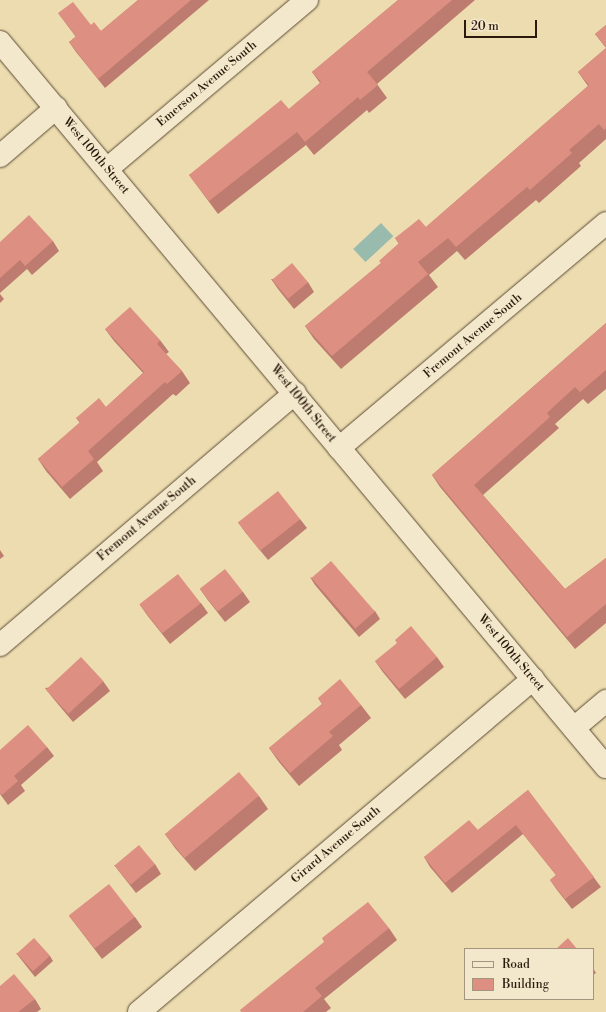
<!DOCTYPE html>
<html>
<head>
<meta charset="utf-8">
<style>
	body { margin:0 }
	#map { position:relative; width:606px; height:1012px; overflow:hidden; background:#ecdcaf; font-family:"Libre Bodoni",serif }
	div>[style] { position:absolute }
	.water>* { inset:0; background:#99bbae; transform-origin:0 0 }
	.roads { filter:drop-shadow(0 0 1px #5b4a36) drop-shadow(0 0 1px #5b4a36) }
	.minor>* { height:22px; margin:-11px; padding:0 11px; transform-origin:11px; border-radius:11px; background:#f3e8cb }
	.tertiary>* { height:22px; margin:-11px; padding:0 11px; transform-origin:11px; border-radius:11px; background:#f3e8cb }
	.wall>* { inset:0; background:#be7c70 }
	.building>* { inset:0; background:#dd9082; transform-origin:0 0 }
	span { translate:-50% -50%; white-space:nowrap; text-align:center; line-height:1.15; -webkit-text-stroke:3px #f3e8cb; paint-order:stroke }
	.street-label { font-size:12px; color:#2b190d }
	.legend { position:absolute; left:464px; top:948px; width:130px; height:52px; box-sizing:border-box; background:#f3e8cb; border:1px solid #a3957f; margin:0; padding:5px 7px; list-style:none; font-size:12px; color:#2b190d }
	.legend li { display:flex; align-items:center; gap:8px; height:20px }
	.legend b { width:20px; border:1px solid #a3957f }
	.scale { position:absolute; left:464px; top:20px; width:73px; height:18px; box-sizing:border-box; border:2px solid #2b190d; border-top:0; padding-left:5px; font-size:12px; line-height:14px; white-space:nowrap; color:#2b190d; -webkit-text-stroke:3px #f3e8cb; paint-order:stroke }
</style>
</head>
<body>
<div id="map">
	<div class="water">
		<i style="left:381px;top:223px;width:18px;height:38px;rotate:47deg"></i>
	</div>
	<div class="roads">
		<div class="minor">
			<i style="left:0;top:156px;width:74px;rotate:-40.6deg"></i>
			<i style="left:107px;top:169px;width:262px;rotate:-40.2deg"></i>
			<i style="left:339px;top:448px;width:349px;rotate:-40.1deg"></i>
			<i style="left:0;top:645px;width:388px;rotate:-40.5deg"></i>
			<i style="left:574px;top:728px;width:42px;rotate:-40.2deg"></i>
			<i style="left:139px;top:1012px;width:516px;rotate:-40.2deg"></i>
		</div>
		<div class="tertiary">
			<i style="left:0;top:42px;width:945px;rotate:50.11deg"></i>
		</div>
	</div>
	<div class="wall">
		<i style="clip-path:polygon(138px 0,209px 0,105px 88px,76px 52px,69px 42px,76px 37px,58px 13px,91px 25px,101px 31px)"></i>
		<i style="clip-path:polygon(398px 0,475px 0,377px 84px,387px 98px,369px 113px,367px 110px,314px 155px,306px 145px,218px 214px,189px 175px,289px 109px,320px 83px,312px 72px)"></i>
		<i style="clip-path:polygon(606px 25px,606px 139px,579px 163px,581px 166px,539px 203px,536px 200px,465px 260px,457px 251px,429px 275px,438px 287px,341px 369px,314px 339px,305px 326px,380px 264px,399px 244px,395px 238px,426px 227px,588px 86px,578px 72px,606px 48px,595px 34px)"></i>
		<i style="clip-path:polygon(53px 241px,59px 251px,32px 275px,27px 269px,0 293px,0 242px)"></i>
		<i style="clip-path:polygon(271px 279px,308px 282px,314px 292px,294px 309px,278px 289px)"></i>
		<i style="clip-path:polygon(0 294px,4px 299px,0 303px)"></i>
		<i style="clip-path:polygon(606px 323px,606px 389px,588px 404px,583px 399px,555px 424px,559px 428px,483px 495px,565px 589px,606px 558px,606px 623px,575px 649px,440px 487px,432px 475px)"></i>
		<i style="clip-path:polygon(105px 329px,160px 340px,169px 352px,166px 354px,182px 371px,190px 383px,176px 396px,173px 394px,97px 462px,103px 471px,70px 499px,46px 471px,38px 459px,80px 423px,76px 418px,106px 407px,143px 373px,114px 341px)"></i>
		<i style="clip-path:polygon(300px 519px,307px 528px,268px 560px,245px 532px,238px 522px)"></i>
		<i style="clip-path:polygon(0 550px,4px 556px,0 559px)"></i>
		<i style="clip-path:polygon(310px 577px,375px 611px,380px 619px,359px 637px,315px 585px)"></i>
		<i style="clip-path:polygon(200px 589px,243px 592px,250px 602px,225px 622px,207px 599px)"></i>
		<i style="clip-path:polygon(201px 603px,208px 613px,170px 644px,147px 615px,140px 605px)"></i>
		<i style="clip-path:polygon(437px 657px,444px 667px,405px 699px,382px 671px,375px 661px)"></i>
		<i style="clip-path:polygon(103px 681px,110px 691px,73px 722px,52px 697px,45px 688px)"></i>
		<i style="clip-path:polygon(318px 698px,361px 705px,371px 718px,339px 745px,342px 750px,299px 786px,279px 762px,269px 748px,322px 704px)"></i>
		<i style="clip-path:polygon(47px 747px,54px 756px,21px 785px,25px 791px,8px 805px,0 794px,0 750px)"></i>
		<i style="clip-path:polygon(528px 790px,601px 887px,572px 909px,557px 890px,550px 880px,556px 875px,523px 834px,452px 893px,430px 867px,424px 857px,478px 830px)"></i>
		<i style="clip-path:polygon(259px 796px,268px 809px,195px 871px,175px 848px,165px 834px)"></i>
		<i style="clip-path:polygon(155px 864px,161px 874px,136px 893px,114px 865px)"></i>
		<i style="clip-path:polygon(69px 916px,135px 917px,142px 927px,102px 959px,76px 925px)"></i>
		<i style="clip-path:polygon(389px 928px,397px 940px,324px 999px,331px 1008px,326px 1012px,241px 1012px)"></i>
		<i style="clip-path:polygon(16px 953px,50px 956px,53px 961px,35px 977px)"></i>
		<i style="clip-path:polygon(593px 968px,596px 973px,593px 975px)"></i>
		<i style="clip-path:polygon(35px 999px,41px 1009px,37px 1012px,0 1012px)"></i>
	</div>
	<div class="building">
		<i style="clip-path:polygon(138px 0,191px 0,98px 79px,69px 42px,76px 36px,58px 13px,73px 2px,91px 25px,94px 22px,101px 31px)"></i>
		<i style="clip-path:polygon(398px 0,452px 0,367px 72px,378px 85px,360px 100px,358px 97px,305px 142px,297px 132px,209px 201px,189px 175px,281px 100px,289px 109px,321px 82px,312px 72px)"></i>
		<i style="clip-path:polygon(606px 25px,606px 47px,595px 34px)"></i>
		<i style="clip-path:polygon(606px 48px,606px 128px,604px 130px,599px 124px,569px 150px,572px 153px,530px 190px,527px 187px,456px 247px,448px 238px,418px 262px,428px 274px,332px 356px,305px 326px,381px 263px,379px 261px,399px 243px,395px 238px,419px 219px,426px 227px,589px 85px,578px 72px)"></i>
		<i style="clip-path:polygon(29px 215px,53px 241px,25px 266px,20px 260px,0 278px,0 242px)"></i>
		<i style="left:292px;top:263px;width:25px;height:26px;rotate:50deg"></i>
		<i style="clip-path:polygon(130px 307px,160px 340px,157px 344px,182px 371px,167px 384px,165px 382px,88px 451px,94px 459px,62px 487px,38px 459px,80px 422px,76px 418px,99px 398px,106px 407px,144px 372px,105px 329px)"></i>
		<i style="clip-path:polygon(606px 323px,606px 370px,580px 392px,575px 387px,547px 413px,550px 417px,474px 485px,565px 589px,606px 558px,606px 604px,567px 637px,432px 475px)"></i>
		<i style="left:278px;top:491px;width:36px;height:51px;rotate:52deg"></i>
		<i style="left:331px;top:561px;width:67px;height:26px;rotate:49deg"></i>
		<i style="left:225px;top:569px;width:29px;height:32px;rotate:52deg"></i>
		<i style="left:178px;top:574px;width:37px;height:49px;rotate:52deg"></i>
		<i style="clip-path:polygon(411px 626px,437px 657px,399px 689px,375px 661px,397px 643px,395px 640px)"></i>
		<i style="left:81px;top:657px;width:33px;height:48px;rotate:47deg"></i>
		<i style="clip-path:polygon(340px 679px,361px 705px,329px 732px,333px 736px,290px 773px,269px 748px,322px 704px,318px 698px)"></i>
		<i style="clip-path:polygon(28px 725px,47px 747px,14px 776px,18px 781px,2px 795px,0 793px,0 750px)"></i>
		<i style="left:239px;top:772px;width:31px;height:97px;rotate:50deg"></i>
		<i style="clip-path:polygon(528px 790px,594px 877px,565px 899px,550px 880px,556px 875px,516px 825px,445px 883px,424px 857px,469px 820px,478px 830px)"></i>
		<i style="left:139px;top:845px;width:25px;height:32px;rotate:50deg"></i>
		<i style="left:109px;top:884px;width:42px;height:51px;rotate:52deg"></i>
		<i style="clip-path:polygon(368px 902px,389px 928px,315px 988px,322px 996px,303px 1012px,241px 1012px,240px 1010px,324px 942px,322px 938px)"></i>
		<i style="left:34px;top:938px;width:24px;height:23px;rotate:48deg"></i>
		<i style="clip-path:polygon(568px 938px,577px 949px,556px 949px)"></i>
		<i style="clip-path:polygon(14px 974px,35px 999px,18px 1012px,0 1012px,0 986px)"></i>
	</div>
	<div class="street-label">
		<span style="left:207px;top:84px;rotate:-40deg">Emerson Avenue South</span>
		<span style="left:96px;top:156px;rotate:50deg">West 100th Street</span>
		<span style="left:473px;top:336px;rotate:-40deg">Fremont Avenue South</span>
		<span style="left:303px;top:404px;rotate:51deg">West 100th Street</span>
		<span style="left:147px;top:519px;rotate:-40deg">Fremont Avenue South</span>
		<span style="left:511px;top:653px;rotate:50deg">West 100th Street</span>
		<span style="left:336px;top:845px;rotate:-40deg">Girard Avenue South</span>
	</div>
	<ul class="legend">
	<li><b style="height:5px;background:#f3e8cb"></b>Road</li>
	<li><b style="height:11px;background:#dd9082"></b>Building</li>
	</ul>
	<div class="scale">20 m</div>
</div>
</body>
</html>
